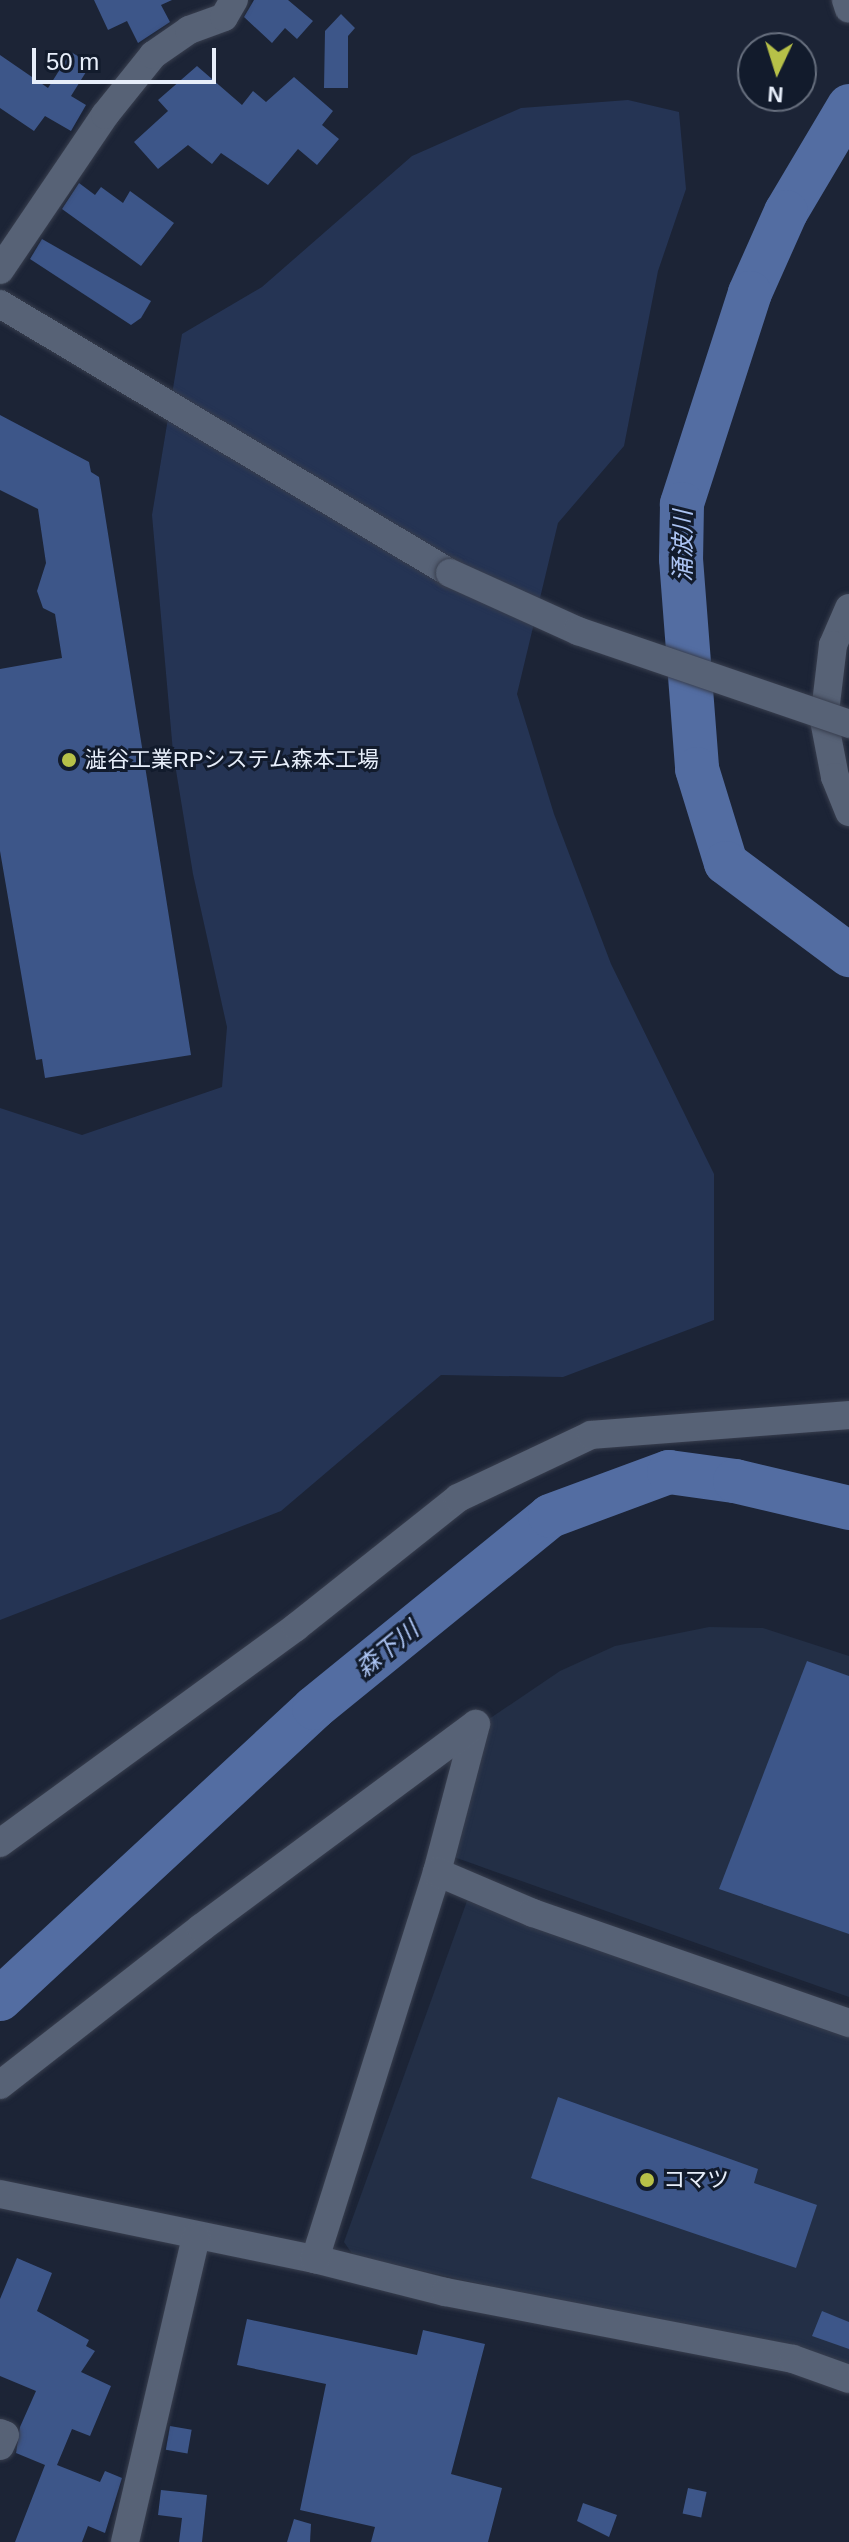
<!DOCTYPE html>
<html>
<head>
<meta charset="utf-8">
<style>
	body { margin:0 }
	#map { position:relative; width:849px; height:2542px; overflow:hidden; background:#1c2436; font-family:Helvetica,"Noto Sans JP",sans-serif }
	div>[style] { position:absolute }
	.built>* { inset:0; background:#232f46 }
	.green>* { inset:0; background:#253454 }
	.river>* { height:44px; margin:-22px; padding:0 22px; transform-origin:22px; border-radius:22px; background:#536da2 }
	.building>* { inset:0; background:#3d5689; transform-origin:0 0 }
	.roads { filter:drop-shadow(0 0 2px #383e4e) drop-shadow(0 0 2px #383e4e) }
	.minor>* { height:28px; margin:-14px; padding:0 14px; transform-origin:14px; border-radius:14px; background:#576276 }
	.bridges { filter:drop-shadow(0 0 2px #383e4e) drop-shadow(0 0 2px #383e4e) }
	.minor-bridge>* { height:28px; margin:-14px; padding:0 14px; transform-origin:14px; border-radius:14px; background:#576276 }
	.dots>* { width:22px; height:22px; translate:-50% -50%; box-sizing:border-box; border:4px solid #121b2c; border-radius:50% }
	span { translate:-50% -50%; white-space:nowrap; text-align:center; line-height:1.15; -webkit-text-stroke:6px #121b2c; paint-order:stroke }
	.poi-label { font-size:22px; color:#e7eefa }
	.left { translate:0 -50%; text-align:left }
	.water-label { font-size:24px; color:#acc4f3; font-style:italic }
	.north { position:absolute; left:737px; top:32px; width:80px; height:80px; box-sizing:border-box; background:#121b2c; border:2px solid #676f7e; border-radius:50%; rotate:184deg; font-size:22px; font-weight:700; line-height:32px; text-align:center; color:#e7eefa }
	.north::after { content:''; display:block; margin:auto; width:28px; height:36px; background:#b7c148; clip-path:polygon(50% 0,100% 100%,50% 72%,0 100%) }
	.scale { position:absolute; left:32px; top:48px; width:184px; height:36px; box-sizing:border-box; border:4px solid #e7eefa; border-top:0; padding-left:10px; font-size:24px; line-height:28px; white-space:nowrap; color:#e7eefa; -webkit-text-stroke:6px #121b2c; paint-order:stroke }
</style>
</head>
<body>
<div id="map">
	<div class="built">
		<i style="clip-path:polygon(709px 1627px,763px 1628px,849px 1656px,849px 1997px,451px 1856px,489px 1719px,560px 1671px,615px 1646px)"></i>
		<i style="clip-path:polygon(467px 1901px,849px 2038px,849px 2368px,353px 2255px,344px 2242px)"></i>
	</div>
	<div class="green">
		<i style="clip-path:polygon(628px 100px,679px 112px,686px 189px,658px 271px,624px 446px,558px 523px,517px 694px,554px 814px,611px 964px,714px 1174px,714px 1320px,563px 1377px,441px 1375px,281px 1511px,0 1620px,0 1108px,82px 1135px,222px 1087px,227px 1027px,193px 874px,173px 752px,152px 515px,182px 334px,262px 287px,412px 156px,521px 108px)"></i>
	</div>
	<div class="river">
		<i style="left:849px;top:106px;width:123px;rotate:120.7deg"></i>
		<i style="left:786px;top:212px;width:89px;rotate:114deg"></i>
		<i style="left:750px;top:293px;width:222px;rotate:107.9deg"></i>
		<i style="left:682px;top:504px;width:55px;rotate:91deg"></i>
		<i style="left:681px;top:559px;width:211px;rotate:85.6deg"></i>
		<i style="left:697px;top:769px;width:98px;rotate:72.9deg"></i>
		<i style="left:726px;top:863px;width:154px;rotate:36.8deg"></i>
		<i style="left:0;top:1999px;width:428px;rotate:-42.8deg"></i>
		<i style="left:314px;top:1708px;width:304px;rotate:-39.1deg"></i>
		<i style="left:550px;top:1516px;width:127px;rotate:-20.3deg"></i>
		<i style="left:669px;top:1472px;width:67px;rotate:7.8deg"></i>
		<i style="left:735px;top:1481px;width:117px;rotate:13.3deg"></i>
	</div>
	<div class="building">
		<i style="clip-path:polygon(94px 0,172px 0,161px 5px,170px 22px,138px 43px,127px 21px,108px 30px)"></i>
		<i style="clip-path:polygon(254px 0,288px 0,313px 21px,297px 39px,285px 28px,272px 43px,244px 17px)"></i>
		<i style="clip-path:polygon(341px 14px,355px 28px,348px 36px,348px 88px,324px 88px,325px 31px)"></i>
		<i style="clip-path:polygon(71px 52px,91px 64px,71px 96px,86px 105px,71px 131px,45px 116px,34px 131px,0 108px,0 55px,48px 88px)"></i>
		<i style="clip-path:polygon(197px 66px,242px 105px,253px 91px,266px 102px,294px 77px,333px 111px,322px 125px,339px 139px,317px 165px,298px 149px,268px 185px,221px 153px,212px 164px,188px 145px,158px 169px,134px 142px,168px 111px,158px 100px)"></i>
		<i style="clip-path:polygon(79px 183px,95px 195px,101px 187px,123px 203px,130px 191px,174px 223px,141px 266px,62px 209px)"></i>
		<i style="clip-path:polygon(42px 239px,151px 301px,141px 318px,131px 325px,30px 259px)"></i>
		<i style="clip-path:polygon(0 415px,89px 462px,91px 472px,99px 477px,191px 1055px,45px 1078px,42px 1059px,36px 1060px,0 851px,0 669px,62px 658px,55px 614px,43px 608px,37px 591px,46px 563px,38px 509px,0 490px)"></i>
		<i style="clip-path:polygon(807px 1661px,849px 1676px,849px 1934px,719px 1889px)"></i>
		<i style="clip-path:polygon(558px 2097px,758px 2169px,754px 2183px,817px 2205px,796px 2268px,531px 2178px)"></i>
		<i style="clip-path:polygon(17px 2258px,52px 2273px,37px 2311px,89px 2340px,86px 2346px,95px 2351px,81px 2372px,111px 2386px,90px 2436px,72px 2429px,57px 2465px,100px 2482px,105px 2471px,122px 2478px,105px 2533px,88px 2526px,82px 2542px,15px 2542px,45px 2465px,16px 2453px,20px 2427px,36px 2391px,0 2376px,0 2299px)"></i>
		<i style="clip-path:polygon(822px 2311px,849px 2322px,849px 2349px,812px 2336px)"></i>
		<i style="clip-path:polygon(247px 2319px,417px 2355px,423px 2330px,485px 2344px,451px 2474px,502px 2488px,488px 2542px,371px 2542px,375px 2527px,300px 2510px,326px 2384px,237px 2365px)"></i>
		<i style="left:170px;top:2426px;width:22px;height:24px;rotate:10deg"></i>
		<i style="left:688px;top:2488px;width:19px;height:26px;rotate:12deg"></i>
		<i style="clip-path:polygon(161px 2490px,207px 2495px,202px 2542px,179px 2542px,182px 2518px,158px 2515px)"></i>
		<i style="clip-path:polygon(583px 2503px,617px 2515px,609px 2537px,577px 2521px)"></i>
		<i style="clip-path:polygon(294px 2519px,311px 2524px,310px 2542px,287px 2542px)"></i>
	</div>
	<div class="roads">
		<div class="minor">
			<i style="left:846px;top:0;width:9px;rotate:72deg"></i>
			<i style="left:0;top:270px;width:187px;rotate:-55.9deg"></i>
			<i style="left:105px;top:115px;width:77px;rotate:-51.3deg"></i>
			<i style="left:153px;top:55px;width:44px;rotate:-34.8deg"></i>
			<i style="left:189px;top:30px;width:37px;rotate:-20deg"></i>
			<i style="left:224px;top:17px;width:20px;rotate:-60deg"></i>
			<i style="left:0;top:304px;width:524px;rotate:30.87deg"></i>
			<i style="left:849px;top:608px;width:40px;rotate:113.4deg"></i>
			<i style="left:833px;top:645px;width:76px;rotate:96.8deg"></i>
			<i style="left:824px;top:720px;width:58px;rotate:79.1deg"></i>
			<i style="left:835px;top:777px;width:38px;rotate:68deg"></i>
			<i style="left:0;top:1843px;width:366px;rotate:-36.1deg"></i>
			<i style="left:296px;top:1627px;width:207px;rotate:-38.5deg"></i>
			<i style="left:458px;top:1498px;width:147px;rotate:-25.3deg"></i>
			<i style="left:591px;top:1435px;width:259px;rotate:-4.4deg"></i>
			<i style="left:437px;top:1872px;width:153px;rotate:-75.2deg"></i>
			<i style="left:0;top:2085px;width:255px;rotate:-38deg"></i>
			<i style="left:201px;top:1928px;width:342px;rotate:-36.6deg"></i>
			<i style="left:0;top:2194px;width:322px;rotate:11.7deg"></i>
			<i style="left:315px;top:2259px;width:134px;rotate:14.2deg"></i>
			<i style="left:445px;top:2292px;width:354px;rotate:10.9deg"></i>
			<i style="left:793px;top:2359px;width:59px;rotate:19.7deg"></i>
			<i style="left:315px;top:2259px;width:406px;rotate:-72.5deg"></i>
			<i style="left:437px;top:1872px;width:104px;rotate:23.1deg"></i>
			<i style="left:533px;top:1913px;width:335px;rotate:19.2deg"></i>
			<i style="left:0;top:2433px;width:5px;rotate:22deg"></i>
			<i style="left:5px;top:2435px;width:12px;rotate:114deg"></i>
			<i style="left:125px;top:2542px;width:313px;rotate:-76.9deg"></i>
		</div>
	</div>
	<div class="bridges">
		<div class="minor-bridge">
			<i style="left:450px;top:573px;width:141px;rotate:24.4deg"></i>
			<i style="left:578px;top:631px;width:287px;rotate:18.9deg"></i>
		</div>
	</div>
	<div class="dots">
		<i style="left:69px;top:760px;background:#b7c148"></i>
		<i style="left:647px;top:2180px;background:#b7c148"></i>
	</div>
	<div class="poi-label">
		<span class="left" style="left:85px;top:760px">澁谷工業RPシステム森本工場</span>
		<span class="left" style="left:663px;top:2180px">コマツ</span>
	</div>
	<div class="water-label">
		<span style="left:683px;top:546px;rotate:-90deg">涌波川</span>
		<span style="left:387px;top:1649px;rotate:-39deg">森下川</span>
	</div>
	<div class="north">N</div>
	<div class="scale">50 m</div>
</div>
</body>
</html>
